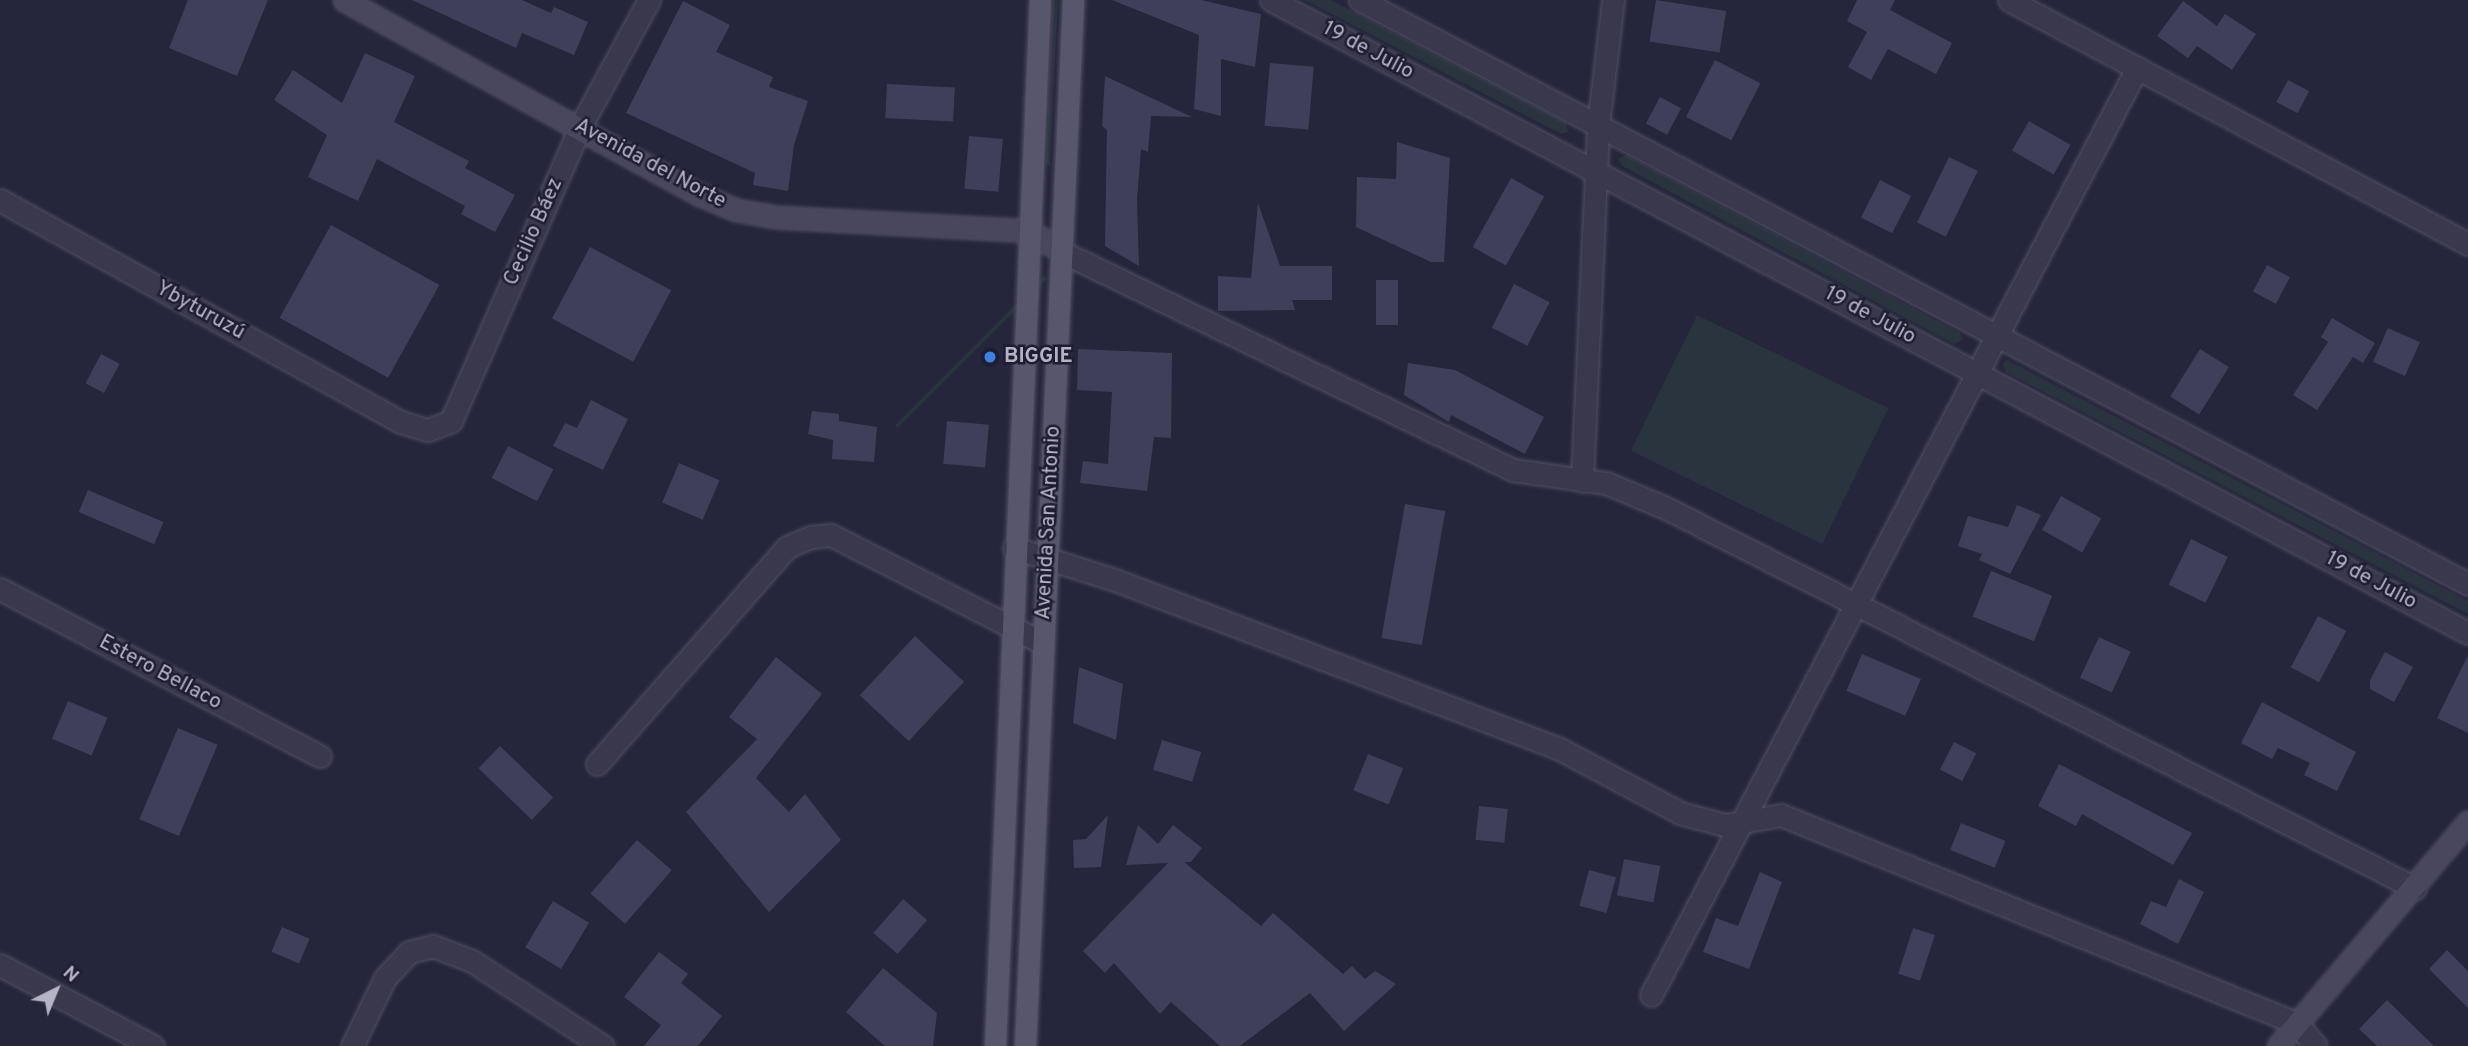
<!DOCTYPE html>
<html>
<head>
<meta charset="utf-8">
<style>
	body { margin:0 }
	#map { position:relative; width:2468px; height:1046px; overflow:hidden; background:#25253b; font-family:Overpass,sans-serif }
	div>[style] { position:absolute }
	.green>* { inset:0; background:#2a343f; transform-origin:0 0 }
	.building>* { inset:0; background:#3f3f59; transform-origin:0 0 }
	.roads { filter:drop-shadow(0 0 2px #515064) drop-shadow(0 0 2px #515064) }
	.street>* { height:21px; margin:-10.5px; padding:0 10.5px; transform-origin:10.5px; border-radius:10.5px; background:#39384c }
	.secondary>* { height:21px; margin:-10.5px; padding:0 10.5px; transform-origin:10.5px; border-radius:10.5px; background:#48475e }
	.primary>* { height:21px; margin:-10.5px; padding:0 10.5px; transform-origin:10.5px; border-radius:10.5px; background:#57566c }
	.dots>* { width:19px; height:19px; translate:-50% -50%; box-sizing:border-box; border:4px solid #1e1d31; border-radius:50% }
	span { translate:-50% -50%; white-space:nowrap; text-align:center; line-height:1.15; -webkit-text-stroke:5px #1e1d31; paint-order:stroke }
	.street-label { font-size:21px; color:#b5b4c7 }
	.poi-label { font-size:21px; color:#b5b4c7; font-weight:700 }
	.left { translate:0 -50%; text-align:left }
	.north { position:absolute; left:21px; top:955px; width:70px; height:70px; -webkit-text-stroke:5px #1e1d31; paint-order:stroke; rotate:43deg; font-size:19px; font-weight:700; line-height:28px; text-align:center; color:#b5b4c7 }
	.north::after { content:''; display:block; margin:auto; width:24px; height:32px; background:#b5b4c7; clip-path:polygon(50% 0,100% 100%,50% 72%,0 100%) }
</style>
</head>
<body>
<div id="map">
	<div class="green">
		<i style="clip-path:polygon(1052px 0,1058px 0,1050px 166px,1046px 164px)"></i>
		<i style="clip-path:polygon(1305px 0,1331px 0,1566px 123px,1568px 132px,1561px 134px)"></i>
		<i style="clip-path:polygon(1626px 155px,1960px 333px,1963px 339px,1954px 344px,1622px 166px,1618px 159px)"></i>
		<i style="left:1044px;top:276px;width:4px;height:211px;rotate:45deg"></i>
		<i style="left:1697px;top:315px;width:213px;height:151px;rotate:26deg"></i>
		<i style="clip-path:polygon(2007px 360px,2468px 601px,2468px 614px,2006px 372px,2002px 364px)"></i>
	</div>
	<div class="building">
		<i style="clip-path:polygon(188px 0,268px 0,237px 76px,169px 48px)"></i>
		<i style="clip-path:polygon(412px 0,522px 0,551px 13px,554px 7px,588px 22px,574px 55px,522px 33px,516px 48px)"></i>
		<i style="clip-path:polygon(1112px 0,1201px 0,1261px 14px,1255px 67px,1221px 59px,1221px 116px,1194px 109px,1199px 35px)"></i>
		<i style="left:1656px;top:0;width:71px;height:42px;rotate:9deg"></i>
		<i style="clip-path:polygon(1857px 0,1895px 0,1890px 10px,1952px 43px,1936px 74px,1888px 49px,1871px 80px,1848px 67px,1867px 32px,1847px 21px)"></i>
		<i style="clip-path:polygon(683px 1px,730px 25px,716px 52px,773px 77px,769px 87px,808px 101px,794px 145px,788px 191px,753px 185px,755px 173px,626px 113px)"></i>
		<i style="clip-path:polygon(2183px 1px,2217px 26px,2225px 14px,2256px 34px,2232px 70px,2197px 46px,2188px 58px,2157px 36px)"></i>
		<i style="clip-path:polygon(365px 53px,415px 76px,394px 122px,469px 161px,465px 168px,515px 195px,495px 232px,461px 214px,465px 206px,377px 159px,358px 201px,308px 177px,327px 135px,274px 100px,293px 70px,342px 103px)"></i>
		<i style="left:1715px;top:60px;width:51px;height:64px;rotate:27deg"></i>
		<i style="left:1270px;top:63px;width:44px;height:63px;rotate:5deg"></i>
		<i style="clip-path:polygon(1105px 76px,1192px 117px,1151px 116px,1148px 152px,1141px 149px,1137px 200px,1139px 266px,1105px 246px,1107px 130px,1102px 126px)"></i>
		<i style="left:2288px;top:80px;width:24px;height:25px;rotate:28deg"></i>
		<i style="left:887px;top:84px;width:68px;height:34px;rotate:3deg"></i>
		<i style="left:1660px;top:97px;width:24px;height:30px;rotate:28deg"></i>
		<i style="left:2029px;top:121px;width:48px;height:34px;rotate:30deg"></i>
		<i style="left:969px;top:136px;width:34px;height:53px;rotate:5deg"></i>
		<i style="clip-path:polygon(1397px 142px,1450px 158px,1444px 262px,1431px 262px,1356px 227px,1357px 177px,1396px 179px)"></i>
		<i style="left:1949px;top:157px;width:32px;height:73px;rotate:26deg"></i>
		<i style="left:1511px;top:178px;width:38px;height:79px;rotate:29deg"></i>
		<i style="left:1880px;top:180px;width:35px;height:42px;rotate:27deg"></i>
		<i style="clip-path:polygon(1258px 203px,1280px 266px,1332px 266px,1332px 300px,1292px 300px,1295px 310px,1218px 311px,1218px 276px,1251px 278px)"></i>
		<i style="left:331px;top:225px;width:124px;height:106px;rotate:29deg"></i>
		<i style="left:590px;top:247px;width:92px;height:81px;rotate:28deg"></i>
		<i style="left:2267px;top:265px;width:26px;height:30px;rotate:28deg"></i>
		<i style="left:1376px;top:280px;width:22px;height:45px"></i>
		<i style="left:1514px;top:284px;width:40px;height:49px;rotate:27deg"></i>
		<i style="clip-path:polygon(2332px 318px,2375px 343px,2363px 363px,2353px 357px,2317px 410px,2293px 395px,2328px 342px,2321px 337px)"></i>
		<i style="left:2388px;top:328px;width:35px;height:37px;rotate:24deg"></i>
		<i style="clip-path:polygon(1078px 349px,1172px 353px,1171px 438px,1154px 437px,1147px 491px,1080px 483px,1083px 461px,1108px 464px,1112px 392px,1077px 390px)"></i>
		<i style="left:2200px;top:349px;width:34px;height:56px;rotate:32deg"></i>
		<i style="left:101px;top:354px;width:21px;height:33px;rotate:28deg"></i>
		<i style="clip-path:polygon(1408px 363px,1455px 370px,1544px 417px,1525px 454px,1451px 415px,1449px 422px,1404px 395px)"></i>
		<i style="clip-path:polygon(591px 400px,628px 419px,603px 470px,553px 446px,565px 423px,577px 428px)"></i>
		<i style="clip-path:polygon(812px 411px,839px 414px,839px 421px,877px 427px,874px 462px,832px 459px,833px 440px,808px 434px)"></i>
		<i style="left:947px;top:421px;width:42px;height:43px;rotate:5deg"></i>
		<i style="left:508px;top:446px;width:51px;height:36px;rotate:27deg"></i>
		<i style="left:679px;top:463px;width:44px;height:43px;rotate:23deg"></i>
		<i style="left:88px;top:490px;width:82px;height:24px;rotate:23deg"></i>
		<i style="left:2061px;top:496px;width:46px;height:39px;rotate:29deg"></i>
		<i style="left:1405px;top:504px;width:41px;height:136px;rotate:10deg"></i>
		<i style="clip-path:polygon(2017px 505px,2041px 515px,2010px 574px,1979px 560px,1982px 554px,1958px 546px,1968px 516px,2008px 527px)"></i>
		<i style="left:2191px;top:539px;width:41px;height:51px;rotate:26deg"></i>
		<i style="left:1991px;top:571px;width:66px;height:49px;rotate:22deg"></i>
		<i style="left:2318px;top:616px;width:32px;height:58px;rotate:28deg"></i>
		<i style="left:915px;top:636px;width:67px;height:81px;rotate:43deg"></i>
		<i style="left:2099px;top:637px;width:35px;height:45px;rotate:25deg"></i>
		<i style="clip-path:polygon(2385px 652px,2413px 667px,2394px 702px,2370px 689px,2370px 680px)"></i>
		<i style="left:1862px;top:654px;width:64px;height:40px;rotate:23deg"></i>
		<i style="clip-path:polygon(2468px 655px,2468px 733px,2437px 718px)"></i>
		<i style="clip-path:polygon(776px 657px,822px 694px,756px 778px,789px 812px,805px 794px,841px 840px,769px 912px,686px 812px,757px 739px,729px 717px)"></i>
		<i style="clip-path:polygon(1079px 667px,1123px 684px,1116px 740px,1073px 723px)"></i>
		<i style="left:68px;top:701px;width:43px;height:41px;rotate:23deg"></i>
		<i style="clip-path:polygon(2262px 702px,2356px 752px,2337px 791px,2304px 775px,2310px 763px,2278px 748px,2272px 759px,2241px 743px)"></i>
		<i style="left:178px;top:728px;width:43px;height:99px;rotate:23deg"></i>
		<i style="left:1162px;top:740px;width:41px;height:31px;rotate:17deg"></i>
		<i style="left:1954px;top:742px;width:25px;height:31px;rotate:27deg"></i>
		<i style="left:500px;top:746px;width:74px;height:31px;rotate:44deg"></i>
		<i style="left:1368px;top:754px;width:38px;height:39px;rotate:22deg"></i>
		<i style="clip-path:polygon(2059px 764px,2192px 833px,2173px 865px,2082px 814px,2076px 826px,2038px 806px)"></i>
		<i style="left:1479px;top:806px;width:29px;height:34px;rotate:6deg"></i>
		<i style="clip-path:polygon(1108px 815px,1101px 867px,1074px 868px,1073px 840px,1086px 839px)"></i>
		<i style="left:1961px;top:823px;width:48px;height:29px;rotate:22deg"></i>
		<i style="clip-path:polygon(1138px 825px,1158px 844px,1173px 825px,1202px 848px,1191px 862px,1184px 862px,1261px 926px,1273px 913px,1343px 974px,1352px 966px,1365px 979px,1375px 971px,1396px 984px,1344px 1031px,1310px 993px,1240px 1046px,1220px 1046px,1171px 1002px,1160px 1014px,1114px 963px,1105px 973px,1083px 951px,1168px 863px,1126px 865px)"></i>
		<i style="left:637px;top:840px;width:46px;height:71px;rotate:41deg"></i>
		<i style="left:1624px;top:859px;width:37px;height:37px;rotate:11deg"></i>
		<i style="left:1589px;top:870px;width:28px;height:37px;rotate:15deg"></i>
		<i style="clip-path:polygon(1760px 872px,1782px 882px,1749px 969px,1703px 952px,1716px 918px,1738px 926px)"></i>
		<i style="clip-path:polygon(2179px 879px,2204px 892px,2178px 944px,2140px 924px,2151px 901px,2166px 907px)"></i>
		<i style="left:903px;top:899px;width:32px;height:45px;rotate:41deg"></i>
		<i style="left:553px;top:901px;width:42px;height:54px;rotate:31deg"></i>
		<i style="left:282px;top:927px;width:30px;height:27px;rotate:23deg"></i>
		<i style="left:1913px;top:928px;width:23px;height:48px;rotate:18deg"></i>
		<i style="clip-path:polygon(2447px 950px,2468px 971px,2468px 1008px,2429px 969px)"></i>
		<i style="clip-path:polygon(659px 952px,688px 974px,681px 983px,722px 1016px,698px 1046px,644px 1046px,661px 1025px,624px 997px)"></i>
		<i style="clip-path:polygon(883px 968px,937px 1013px,933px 1046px,885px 1046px,846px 1012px)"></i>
		<i style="clip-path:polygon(2387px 1000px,2434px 1046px,2377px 1046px,2359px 1029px)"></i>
	</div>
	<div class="roads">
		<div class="street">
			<i style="left:1271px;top:0;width:1354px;rotate:27.87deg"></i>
			<i style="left:1360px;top:0;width:1252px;rotate:27.79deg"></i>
			<i style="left:2009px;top:0;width:520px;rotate:27.99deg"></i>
			<i style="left:0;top:200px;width:458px;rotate:29deg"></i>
			<i style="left:401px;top:422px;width:28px;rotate:17deg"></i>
			<i style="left:428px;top:430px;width:25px;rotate:-21deg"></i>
			<i style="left:451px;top:421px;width:321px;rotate:-66.3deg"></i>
			<i style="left:580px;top:127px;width:145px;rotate:-61.5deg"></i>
			<i style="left:1062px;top:252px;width:501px;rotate:25.8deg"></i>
			<i style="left:1513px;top:470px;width:94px;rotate:8deg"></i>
			<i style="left:1606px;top:483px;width:65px;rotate:22.6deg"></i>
			<i style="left:1666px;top:508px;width:840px;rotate:26.9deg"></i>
			<i style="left:1582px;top:481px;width:355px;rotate:-87.4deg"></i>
			<i style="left:1598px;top:126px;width:127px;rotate:-83.2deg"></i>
			<i style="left:1014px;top:548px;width:106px;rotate:17.6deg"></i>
			<i style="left:1115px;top:580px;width:474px;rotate:20.8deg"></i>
			<i style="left:1558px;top:748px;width:138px;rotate:28deg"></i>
			<i style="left:1680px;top:813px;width:47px;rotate:14.9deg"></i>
			<i style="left:1725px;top:825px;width:57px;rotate:-10.1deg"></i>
			<i style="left:1781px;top:815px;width:555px;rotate:21.99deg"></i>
			<i style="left:2296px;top:1023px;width:30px;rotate:49deg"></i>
			<i style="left:0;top:589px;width:361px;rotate:27.6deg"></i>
			<i style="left:597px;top:764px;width:288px;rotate:-48.8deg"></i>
			<i style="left:787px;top:547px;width:26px;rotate:-23deg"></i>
			<i style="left:811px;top:537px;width:20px;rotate:-6deg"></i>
			<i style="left:831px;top:535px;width:238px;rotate:27deg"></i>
			<i style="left:0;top:965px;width:173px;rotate:27.9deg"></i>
			<i style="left:1651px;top:995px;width:1047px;rotate:-62.33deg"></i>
			<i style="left:352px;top:1046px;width:76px;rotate:-64.1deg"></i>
			<i style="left:385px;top:978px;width:35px;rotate:-47deg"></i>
			<i style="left:409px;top:952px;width:25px;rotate:-14deg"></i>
			<i style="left:433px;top:946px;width:42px;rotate:21deg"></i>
			<i style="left:472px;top:961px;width:156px;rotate:33deg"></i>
		</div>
		<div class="secondary">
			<i style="left:344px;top:0;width:404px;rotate:28.7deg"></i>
			<i style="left:698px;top:194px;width:41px;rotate:22.8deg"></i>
			<i style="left:736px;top:210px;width:40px;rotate:10deg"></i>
			<i style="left:775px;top:217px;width:255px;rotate:3.1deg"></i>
			<i style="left:1030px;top:231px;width:38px;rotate:33deg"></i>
			<i style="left:2278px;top:1046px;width:294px;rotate:-49.7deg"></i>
		</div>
		<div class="primary">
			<i style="left:995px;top:1046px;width:1047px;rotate:-87.54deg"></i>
			<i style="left:1025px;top:1046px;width:1047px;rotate:-87.37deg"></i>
		</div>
	</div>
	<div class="dots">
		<i style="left:990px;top:357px;background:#3f7fe0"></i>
	</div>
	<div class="street-label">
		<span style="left:1368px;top:51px;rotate:28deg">19 de Julio</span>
		<span style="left:650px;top:164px;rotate:28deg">Avenida del Norte</span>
		<span style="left:534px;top:232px;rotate:-66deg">Cecilio Báez</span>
		<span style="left:200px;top:311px;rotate:29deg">Ybyturuzú</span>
		<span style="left:1870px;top:316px;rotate:28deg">19 de Julio</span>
		<span style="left:1049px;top:523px;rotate:-87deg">Avenida San Antonio</span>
		<span style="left:2371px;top:581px;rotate:28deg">19 de Julio</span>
		<span style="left:160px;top:673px;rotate:28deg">Estero Bellaco</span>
	</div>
	<div class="poi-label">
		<span class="left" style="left:1004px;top:357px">BIGGIE</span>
	</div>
	<div class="north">N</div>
</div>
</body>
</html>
